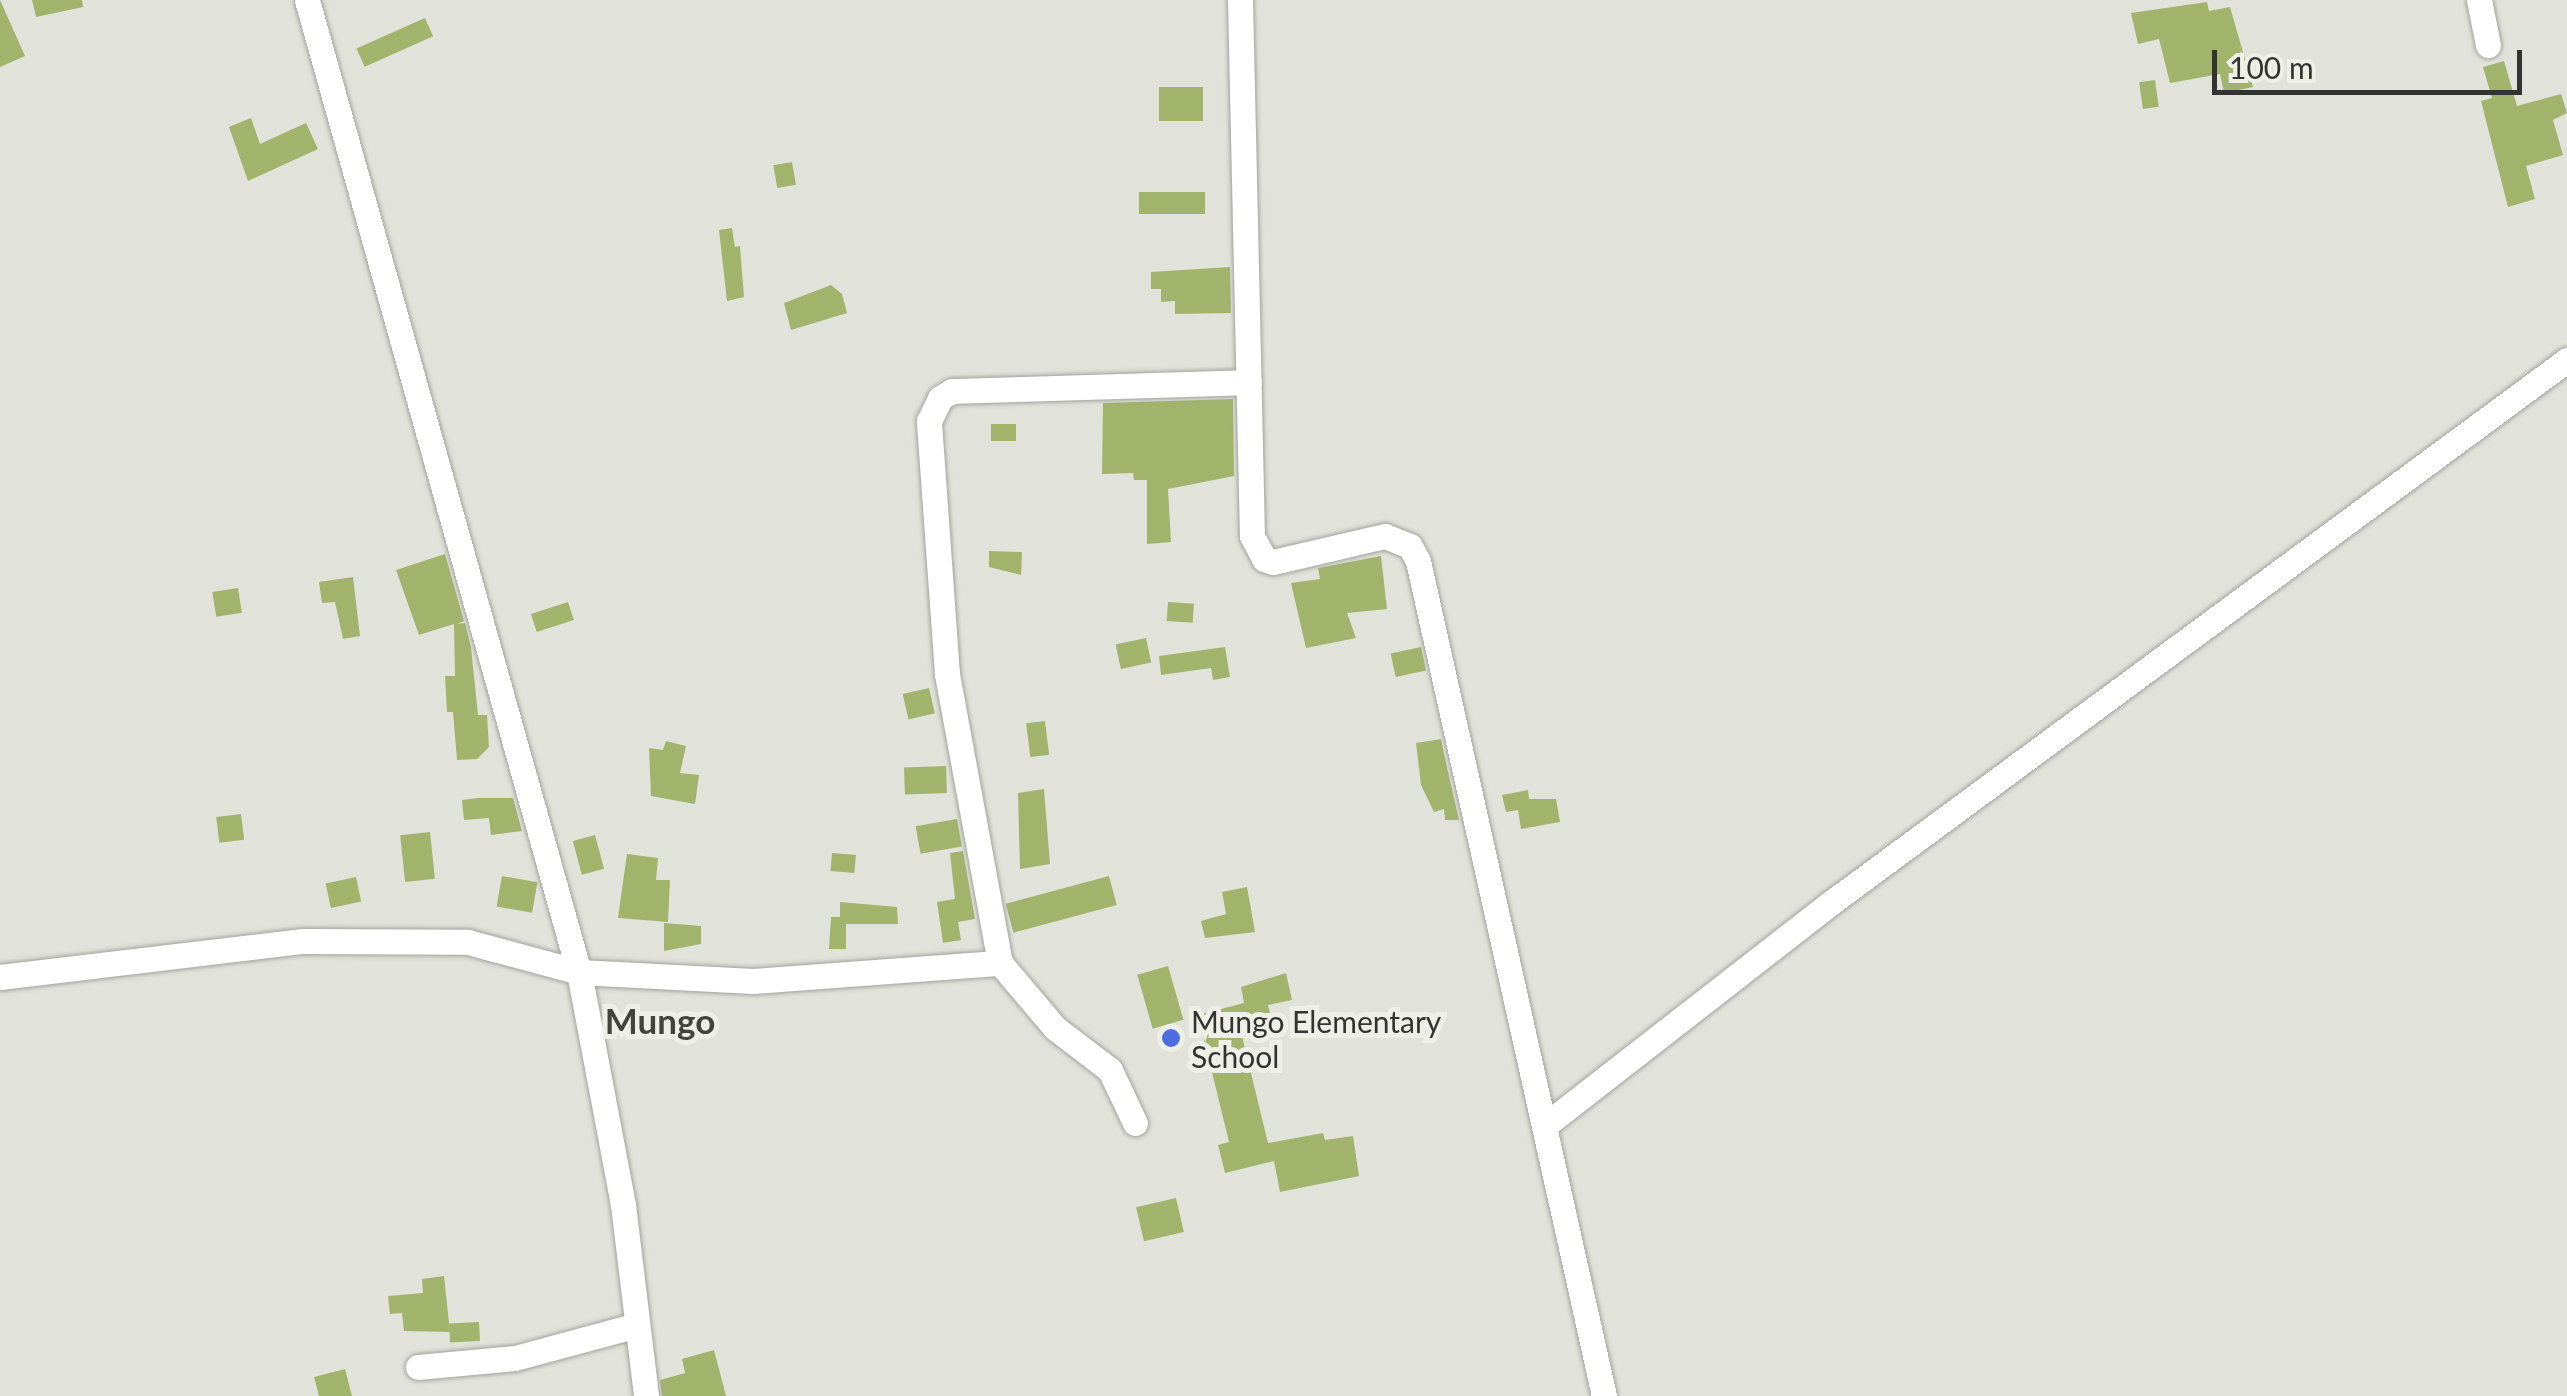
<!DOCTYPE html>
<html>
<head>
<meta charset="utf-8">
<style>
	body { margin:0 }
	#map { position:relative; width:2567px; height:1396px; overflow:hidden; background:#e1e3db; font-family:Lato,sans-serif }
	div>[style] { position:absolute }
	.building>* { inset:0; background:#a2b36c; transform-origin:0 0 }
	.roads { filter:drop-shadow(0 0 2px #a2a49d) drop-shadow(0 0 2px #a2a49d) }
	.minor>* { height:25px; margin:-12.5px; padding:0 12.5px; transform-origin:12.5px; border-radius:12.5px; background:#fff }
	.dots>* { width:28px; height:28px; translate:-50% -50%; box-sizing:border-box; border:5px solid #eef0e8; border-radius:50% }
	span { translate:-50% -50%; white-space:nowrap; text-align:center; line-height:1.15; -webkit-text-stroke:10px #eef0e8; paint-order:stroke }
	.poi-label { font-size:30px; color:#333431 }
	.left { translate:0 -50%; text-align:left }
	.quarter-label { font-size:35px; color:#43443e; font-weight:700 }
	.scale { position:absolute; left:2212px; top:50px; width:310px; height:45px; box-sizing:border-box; border:5px solid #333431; border-top:0; padding-left:12px; font-size:30px; line-height:35px; white-space:nowrap; color:#333431; -webkit-text-stroke:8px #eef0e8; paint-order:stroke }
</style>
</head>
<body>
<div id="map">
	<div class="building">
		<i style="clip-path:polygon(0 0,25px 56px,0 67px)"></i>
		<i style="clip-path:polygon(32px 0,82px 0,83px 7px,36px 17px)"></i>
		<i style="clip-path:polygon(2207px 2px,2209px 11px,2230px 7px,2253px 87px,2224px 93px,2220px 74px,2170px 83px,2159px 39px,2138px 44px,2131px 13px)"></i>
		<i style="left:425px;top:18px;width:20px;height:75px;rotate:66deg"></i>
		<i style="clip-path:polygon(2504px 61px,2517px 106px,2561px 94px,2567px 113px,2553px 120px,2563px 155px,2526px 166px,2535px 199px,2508px 207px,2481px 101px,2492px 98px,2483px 67px)"></i>
		<i style="left:2155px;top:80px;width:27px;height:16px;rotate:82deg"></i>
		<i style="left:1159px;top:87px;width:44px;height:34px"></i>
		<i style="clip-path:polygon(251px 118px,260px 144px,306px 123px,318px 149px,248px 181px,229px 127px)"></i>
		<i style="left:792px;top:162px;width:23px;height:19px;rotate:80deg"></i>
		<i style="left:1205px;top:192px;width:22px;height:66px;rotate:90deg"></i>
		<i style="clip-path:polygon(732px 228px,735px 247px,740px 246px,744px 297px,727px 301px,719px 230px)"></i>
		<i style="clip-path:polygon(1230px 267px,1231px 313px,1175px 314px,1175px 301px,1161px 302px,1161px 289px,1151px 289px,1151px 272px)"></i>
		<i style="clip-path:polygon(831px 285px,842px 294px,847px 313px,791px 330px,784px 303px)"></i>
		<i style="clip-path:polygon(1233px 399px,1234px 476px,1168px 489px,1171px 542px,1147px 544px,1147px 480px,1134px 480px,1133px 473px,1102px 474px,1103px 403px)"></i>
		<i style="left:991px;top:424px;width:25px;height:17px"></i>
		<i style="clip-path:polygon(989px 551px,1022px 552px,1021px 575px,989px 567px)"></i>
		<i style="clip-path:polygon(445px 554px,464px 621px,457px 624px,465px 623px,471px 647px,478px 715px,487px 715px,489px 747px,477px 759px,457px 760px,453px 712px,447px 712px,445px 676px,455px 676px,454px 624px,419px 635px,396px 570px)"></i>
		<i style="clip-path:polygon(1381px 556px,1387px 609px,1347px 613px,1356px 638px,1306px 648px,1291px 583px,1320px 579px,1318px 568px)"></i>
		<i style="clip-path:polygon(353px 577px,360px 636px,343px 639px,335px 602px,322px 603px,319px 582px)"></i>
		<i style="left:238px;top:588px;width:25px;height:26px;rotate:81deg"></i>
		<i style="left:568px;top:602px;width:19px;height:39px;rotate:72deg"></i>
		<i style="left:1168px;top:602px;width:26px;height:19px;rotate:4deg"></i>
		<i style="left:1146px;top:638px;width:25px;height:31px;rotate:78deg"></i>
		<i style="clip-path:polygon(1225px 647px,1230px 677px,1213px 680px,1211px 668px,1161px 675px,1159px 656px)"></i>
		<i style="left:1421px;top:647px;width:24px;height:31px;rotate:78deg"></i>
		<i style="left:929px;top:688px;width:26px;height:27px;rotate:77deg"></i>
		<i style="left:1045px;top:721px;width:34px;height:19px;rotate:83deg"></i>
		<i style="clip-path:polygon(1441px 739px,1448px 772px,1459px 820px,1445px 820px,1444px 809px,1434px 812px,1421px 785px,1416px 743px)"></i>
		<i style="clip-path:polygon(666px 741px,686px 746px,680px 773px,699px 775px,695px 804px,651px 796px,649px 748px,663px 750px)"></i>
		<i style="left:946px;top:766px;width:27px;height:42px;rotate:88deg"></i>
		<i style="clip-path:polygon(1044px 789px,1050px 864px,1020px 869px,1018px 793px)"></i>
		<i style="clip-path:polygon(1528px 790px,1529px 799px,1556px 799px,1560px 822px,1521px 829px,1518px 810px,1506px 812px,1502px 795px)"></i>
		<i style="clip-path:polygon(478px 798px,513px 798px,522px 831px,491px 835px,489px 818px,464px 820px,462px 800px)"></i>
		<i style="left:241px;top:814px;width:26px;height:25px;rotate:83deg"></i>
		<i style="left:957px;top:819px;width:28px;height:42px;rotate:80deg"></i>
		<i style="left:430px;top:832px;width:47px;height:30px;rotate:84deg"></i>
		<i style="left:595px;top:835px;width:35px;height:23px;rotate:75deg"></i>
		<i style="clip-path:polygon(963px 851px,975px 919px,958px 922px,961px 940px,943px 943px,937px 902px,955px 899px,950px 853px)"></i>
		<i style="left:832px;top:853px;width:24px;height:18px;rotate:5deg"></i>
		<i style="clip-path:polygon(627px 854px,658px 858px,656px 880px,670px 880px,668px 922px,618px 918px)"></i>
		<i style="left:502px;top:876px;width:36px;height:31px;rotate:10deg"></i>
		<i style="left:1109px;top:876px;width:30px;height:107px;rotate:75deg"></i>
		<i style="left:356px;top:877px;width:25px;height:31px;rotate:78deg"></i>
		<i style="clip-path:polygon(1247px 887px,1255px 932px,1205px 938px,1201px 921px,1226px 914px,1222px 892px)"></i>
		<i style="clip-path:polygon(840px 902px,897px 907px,898px 924px,846px 924px,846px 949px,829px 949px,831px 917px,840px 917px)"></i>
		<i style="clip-path:polygon(664px 923px,701px 926px,701px 944px,664px 951px)"></i>
		<i style="left:1168px;top:966px;width:56px;height:32px;rotate:74deg"></i>
		<i style="clip-path:polygon(1286px 973px,1292px 1000px,1268px 1005px,1272px 1022px,1240px 1028px,1268px 1143px,1323px 1133px,1325px 1140px,1353px 1136px,1359px 1176px,1280px 1192px,1274px 1161px,1225px 1173px,1218px 1145px,1229px 1142px,1198px 1015px,1244px 1003px,1241px 987px)"></i>
		<i style="left:1176px;top:1198px;width:35px;height:41px;rotate:77deg"></i>
		<i style="clip-path:polygon(444px 1276px,450px 1332px,404px 1331px,402px 1313px,390px 1314px,388px 1296px,423px 1293px,422px 1279px)"></i>
		<i style="left:479px;top:1322px;width:19px;height:30px;rotate:87deg"></i>
		<i style="clip-path:polygon(714px 1350px,726px 1396px,662px 1396px,660px 1380px,685px 1373px,682px 1359px)"></i>
		<i style="clip-path:polygon(345px 1369px,352px 1396px,319px 1396px,314px 1377px)"></i>
	</div>
	<div class="roads">
		<div class="minor">
			<i style="left:307px;top:0;width:1009px;rotate:74.37deg"></i>
			<i style="left:579px;top:972px;width:237px;rotate:79.3deg"></i>
			<i style="left:623px;top:1205px;width:192px;rotate:83.1deg"></i>
			<i style="left:1240px;top:0;width:536px;rotate:88.72deg"></i>
			<i style="left:1252px;top:536px;width:26px;rotate:62deg"></i>
			<i style="left:1264px;top:559px;width:9px;rotate:18deg"></i>
			<i style="left:1273px;top:562px;width:115px;rotate:-13.1deg"></i>
			<i style="left:1385px;top:536px;width:27px;rotate:22deg"></i>
			<i style="left:1410px;top:546px;width:17px;rotate:62deg"></i>
			<i style="left:1418px;top:561px;width:855px;rotate:77.44deg"></i>
			<i style="left:2479px;top:0;width:46px;rotate:78.7deg"></i>
			<i style="left:0;top:977px;width:305px;rotate:-6.8deg"></i>
			<i style="left:303px;top:941px;width:165px;rotate:0.3deg"></i>
			<i style="left:468px;top:942px;width:115px;rotate:15.1deg"></i>
			<i style="left:579px;top:972px;width:174px;rotate:3deg"></i>
			<i style="left:753px;top:981px;width:248px;rotate:-4.2deg"></i>
			<i style="left:1135px;top:1123px;width:59px;rotate:-115.3deg"></i>
			<i style="left:1110px;top:1070px;width:69px;rotate:-142.6deg"></i>
			<i style="left:1055px;top:1028px;width:85px;rotate:-130.2deg"></i>
			<i style="left:1000px;top:963px;width:294px;rotate:-100.4deg"></i>
			<i style="left:947px;top:674px;width:254px;rotate:-94.1deg"></i>
			<i style="left:929px;top:421px;width:25px;rotate:-64deg"></i>
			<i style="left:940px;top:398px;width:14px;rotate:-30deg"></i>
			<i style="left:952px;top:391px;width:297px;rotate:-1.7deg"></i>
			<i style="left:1548px;top:1123px;width:360px;rotate:-37.9deg"></i>
			<i style="left:1832px;top:902px;width:913px;rotate:-36.41deg"></i>
			<i style="left:418px;top:1367px;width:97px;rotate:-5.3deg"></i>
			<i style="left:515px;top:1358px;width:126px;rotate:-15.1deg"></i>
		</div>
	</div>
	<div class="dots">
		<i style="left:1171px;top:1038px;background:#506ce1"></i>
	</div>
	<div class="poi-label">
		<span class="left" style="left:1191px;top:1038px">Mungo Elementary<br>School</span>
	</div>
	<div class="quarter-label">
		<span style="left:660px;top:1020px">Mungo</span>
	</div>
	<div class="scale">100 m</div>
</div>
</body>
</html>
